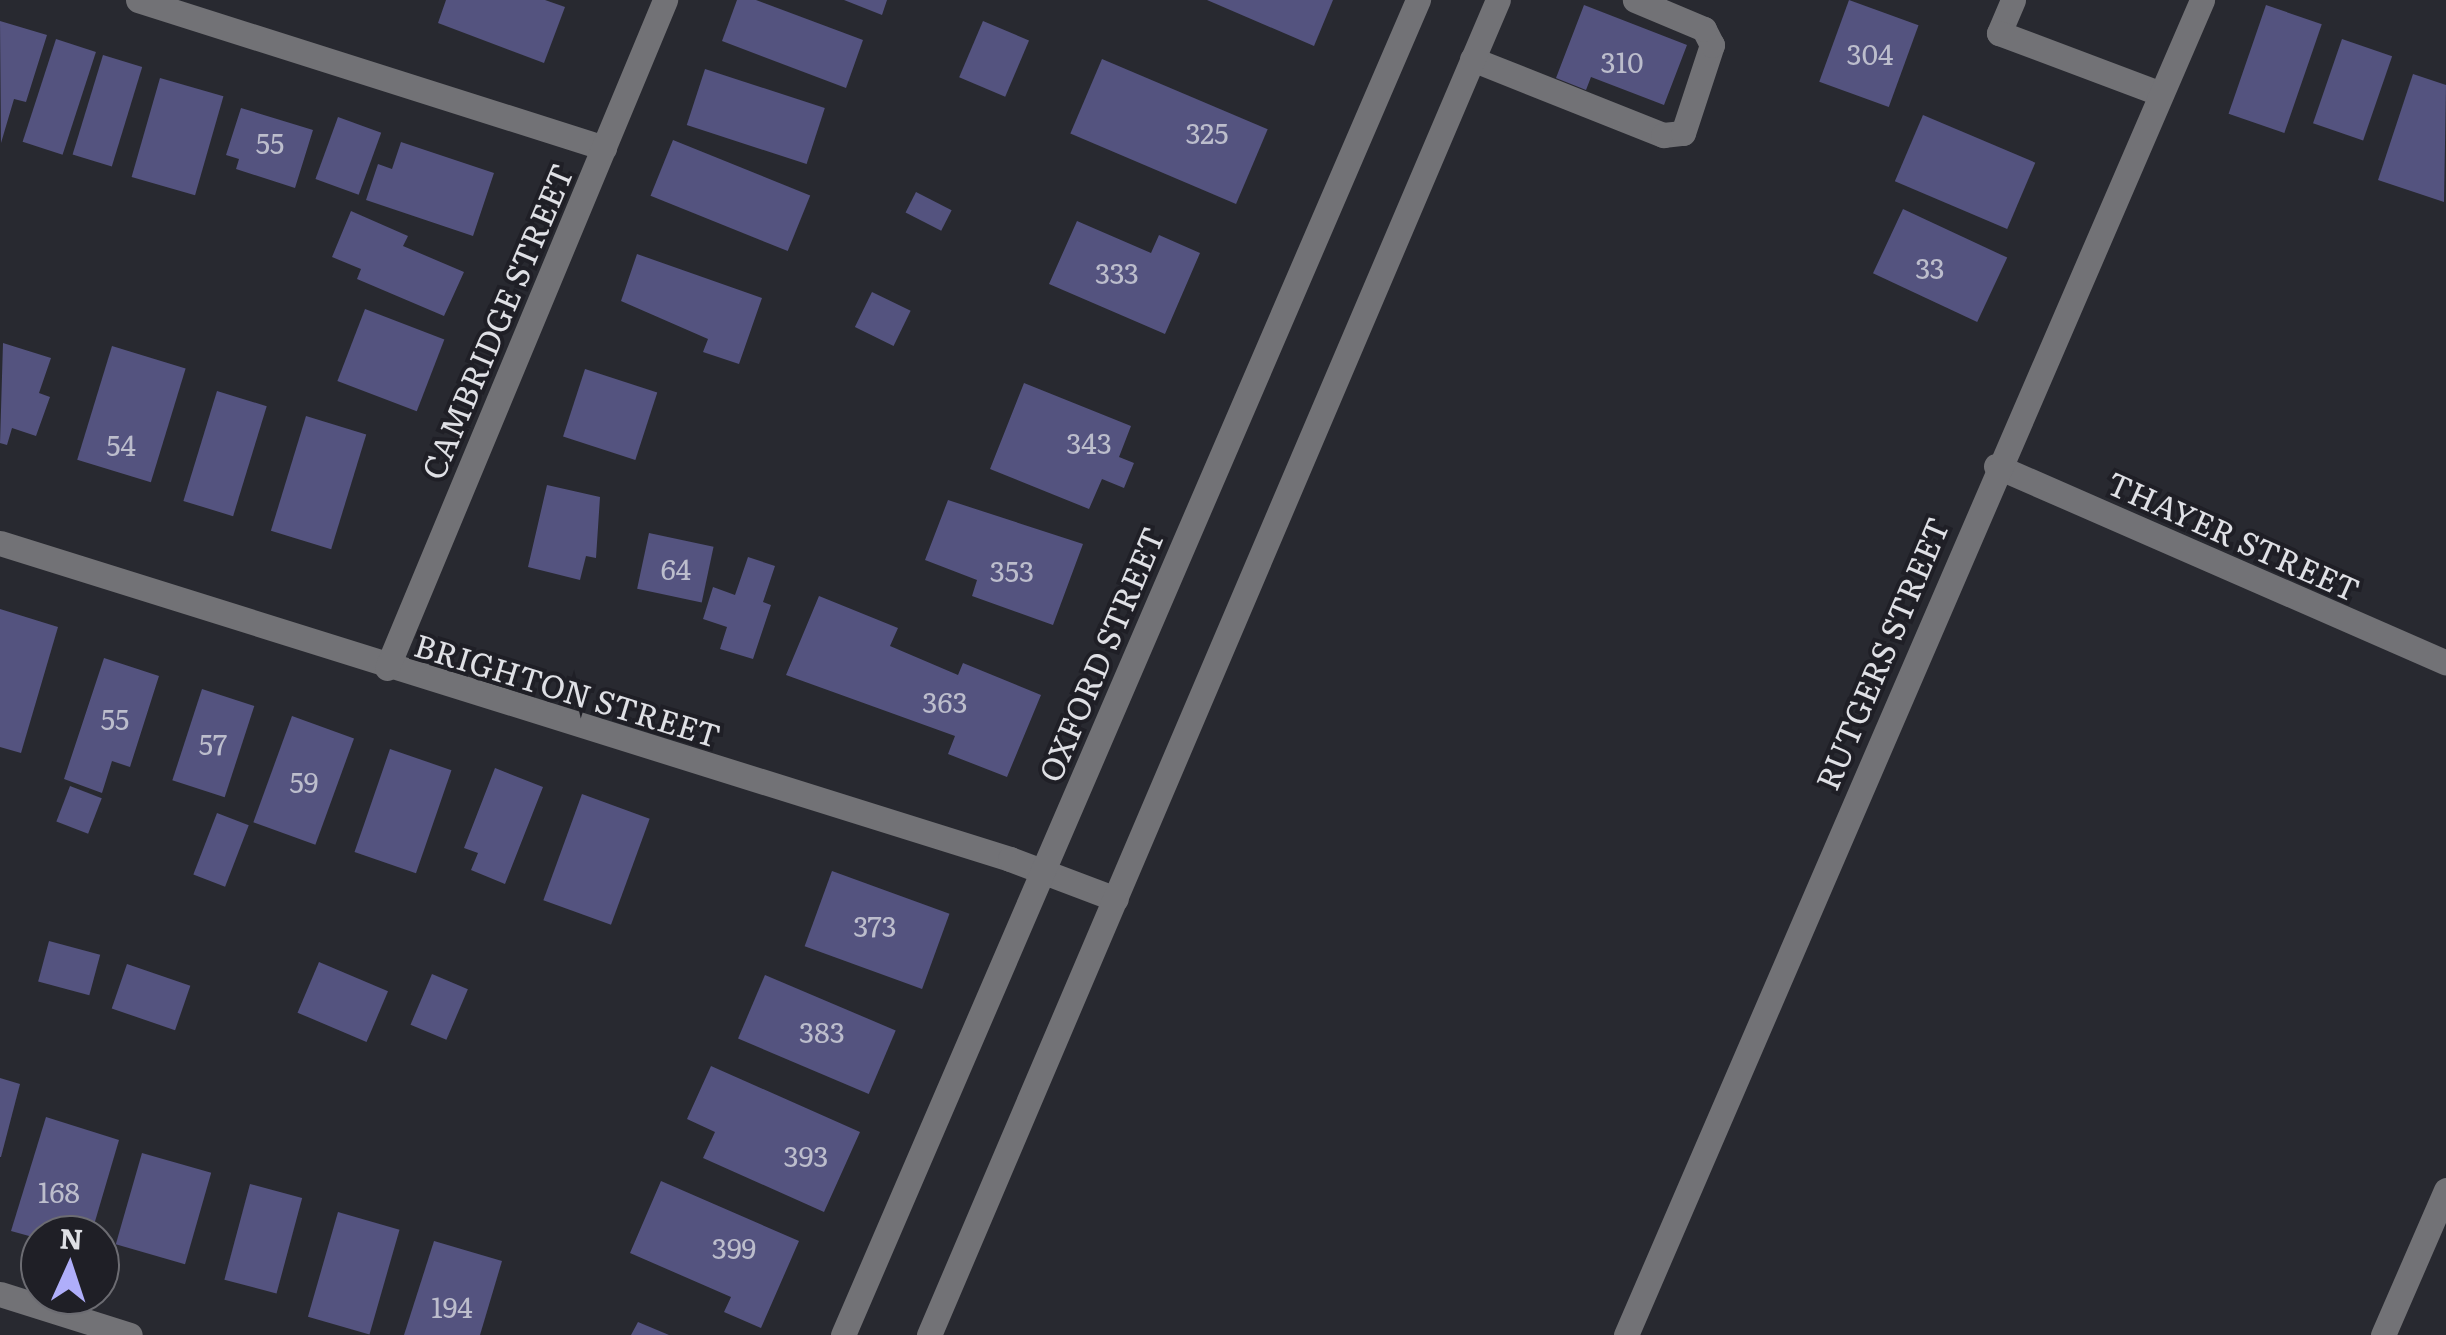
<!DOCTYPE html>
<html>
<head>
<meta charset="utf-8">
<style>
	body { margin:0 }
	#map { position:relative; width:2446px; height:1335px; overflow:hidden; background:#282930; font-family:Literata,serif }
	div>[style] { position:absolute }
	.building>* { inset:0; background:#54537f; transform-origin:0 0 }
	.minor>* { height:25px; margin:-12.5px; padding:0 12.5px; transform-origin:12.5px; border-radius:12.5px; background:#727276 }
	span { translate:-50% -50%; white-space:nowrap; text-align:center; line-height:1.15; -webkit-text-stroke:8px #1f1f26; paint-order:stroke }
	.number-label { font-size:28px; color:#bcbdcc }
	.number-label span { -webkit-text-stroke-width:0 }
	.street-label { font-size:32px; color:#dfe0e5 }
	.north { position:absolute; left:20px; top:1215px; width:100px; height:100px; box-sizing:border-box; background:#1f1f26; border:2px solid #6c6c72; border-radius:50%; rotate:3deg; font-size:28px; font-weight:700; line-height:40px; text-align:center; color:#dfe0e5 }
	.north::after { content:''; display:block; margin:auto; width:35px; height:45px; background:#afaefa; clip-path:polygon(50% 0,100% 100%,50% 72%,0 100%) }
</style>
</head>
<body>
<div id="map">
	<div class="building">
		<i style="clip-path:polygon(446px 0,545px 0,565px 7px,544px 63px,438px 23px)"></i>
		<i style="clip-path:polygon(737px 0,756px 0,863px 40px,846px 88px,722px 41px)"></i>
		<i style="clip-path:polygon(844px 0,887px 0,882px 15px)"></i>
		<i style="clip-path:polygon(1207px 0,1333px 0,1314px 46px)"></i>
		<i style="left:1849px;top:0;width:74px;height:87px;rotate:20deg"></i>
		<i style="clip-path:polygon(1584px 5px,1687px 45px,1664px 105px,1591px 77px,1586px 90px,1556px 78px)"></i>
		<i style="left:2266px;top:5px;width:59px;height:115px;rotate:19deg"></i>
		<i style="clip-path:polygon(0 21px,47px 35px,26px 102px,14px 99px,1px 143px)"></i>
		<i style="left:983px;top:21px;width:50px;height:61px;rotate:23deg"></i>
		<i style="left:56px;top:39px;width:42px;height:108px;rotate:18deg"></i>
		<i style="left:2342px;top:39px;width:53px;height:89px;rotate:19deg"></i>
		<i style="left:103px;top:55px;width:41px;height:104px;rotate:17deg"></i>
		<i style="left:1102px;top:59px;width:180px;height:81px;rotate:23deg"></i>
		<i style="left:705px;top:69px;width:126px;height:59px;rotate:18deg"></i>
		<i style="clip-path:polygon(2413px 74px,2446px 85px,2444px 202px,2378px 180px)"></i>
		<i style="left:160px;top:78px;width:66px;height:103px;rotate:16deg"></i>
		<i style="clip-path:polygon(241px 108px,313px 130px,295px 188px,236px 169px,239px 159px,226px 155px)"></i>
		<i style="left:1923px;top:115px;width:122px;height:72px;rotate:23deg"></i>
		<i style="left:338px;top:117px;width:46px;height:66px;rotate:20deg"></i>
		<i style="left:673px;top:140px;width:148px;height:60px;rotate:22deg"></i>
		<i style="clip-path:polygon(401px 142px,494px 173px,473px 236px,366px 200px,378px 164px,392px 169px)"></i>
		<i style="left:916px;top:192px;width:40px;height:23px;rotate:27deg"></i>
		<i style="left:1903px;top:209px;width:115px;height:71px;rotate:25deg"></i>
		<i style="clip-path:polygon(351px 211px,408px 236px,403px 246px,464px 272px,444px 316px,357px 279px,361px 269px,332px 257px)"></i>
		<i style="clip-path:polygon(1077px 221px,1151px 253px,1159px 235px,1200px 253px,1165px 334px,1049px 284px)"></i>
		<i style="clip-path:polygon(637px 254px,762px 298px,739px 364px,703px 352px,708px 339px,621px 301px)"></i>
		<i style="left:872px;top:292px;width:43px;height:39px;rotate:26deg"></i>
		<i style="left:365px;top:309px;width:85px;height:77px;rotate:21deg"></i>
		<i style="clip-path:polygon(3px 343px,51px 358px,39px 393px,50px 397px,36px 436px,12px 428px,7px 445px,0 443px)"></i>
		<i style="left:112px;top:346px;width:77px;height:119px;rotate:17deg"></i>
		<i style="left:585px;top:369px;width:76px;height:71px;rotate:18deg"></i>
		<i style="clip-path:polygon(1024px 383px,1131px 426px,1119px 457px,1134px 463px,1124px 488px,1102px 479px,1089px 509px,990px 469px)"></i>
		<i style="left:217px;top:391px;width:52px;height:115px;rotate:17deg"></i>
		<i style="left:306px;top:416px;width:63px;height:120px;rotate:17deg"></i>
		<i style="clip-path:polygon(547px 485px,600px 497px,596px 558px,586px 556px,580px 580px,528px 567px)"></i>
		<i style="clip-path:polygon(948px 500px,1083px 544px,1053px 625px,972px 596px,977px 580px,925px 560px)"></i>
		<i style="left:649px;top:533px;width:66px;height:57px;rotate:12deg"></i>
		<i style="clip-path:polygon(748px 557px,775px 566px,763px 602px,771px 605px,753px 659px,720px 649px,727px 627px,703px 619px,713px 587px,735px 595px)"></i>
		<i style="clip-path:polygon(819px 596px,898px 628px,890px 646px,958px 675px,963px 663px,1041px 695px,1007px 777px,948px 754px,955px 736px,786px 675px)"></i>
		<i style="clip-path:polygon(0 609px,58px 627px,21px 753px,0 747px)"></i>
		<i style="clip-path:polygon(104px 658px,159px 676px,130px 767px,112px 761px,102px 793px,64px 779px)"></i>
		<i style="left:202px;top:689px;width:55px;height:96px;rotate:18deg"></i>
		<i style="left:292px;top:716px;width:66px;height:113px;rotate:20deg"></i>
		<i style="left:390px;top:749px;width:65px;height:109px;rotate:19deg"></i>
		<i style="clip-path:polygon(495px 768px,543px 787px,505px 884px,471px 870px,478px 853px,464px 848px)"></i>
		<i style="left:70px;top:786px;width:34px;height:38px;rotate:21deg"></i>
		<i style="left:582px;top:794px;width:72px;height:113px;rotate:20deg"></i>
		<i style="left:217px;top:813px;width:34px;height:66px;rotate:21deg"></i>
		<i style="left:832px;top:871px;width:125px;height:80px;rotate:20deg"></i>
		<i style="left:49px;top:941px;width:53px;height:42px;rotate:15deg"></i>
		<i style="left:319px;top:962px;width:75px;height:55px;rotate:23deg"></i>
		<i style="left:127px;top:964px;width:67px;height:47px;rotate:19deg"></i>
		<i style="left:432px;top:974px;width:39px;height:55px;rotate:23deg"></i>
		<i style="left:765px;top:975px;width:142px;height:69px;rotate:23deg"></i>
		<i style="clip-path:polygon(711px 1066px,860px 1132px,824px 1212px,703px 1158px,715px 1132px,687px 1119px)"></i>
		<i style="clip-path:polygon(0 1078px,20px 1084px,1px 1157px,0 1157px)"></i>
		<i style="clip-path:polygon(46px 1117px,119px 1140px,91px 1235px,40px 1239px,11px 1231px)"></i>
		<i style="left:142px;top:1153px;width:72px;height:95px;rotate:16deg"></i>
		<i style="clip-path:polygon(661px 1181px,799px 1241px,761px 1328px,724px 1312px,731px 1297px,630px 1253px)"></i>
		<i style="left:250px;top:1184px;width:54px;height:99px;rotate:15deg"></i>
		<i style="left:338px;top:1212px;width:64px;height:109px;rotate:16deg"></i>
		<i style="clip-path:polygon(434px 1241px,502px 1261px,480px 1335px,404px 1335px)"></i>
		<i style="clip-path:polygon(638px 1322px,669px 1335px,631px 1335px)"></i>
	</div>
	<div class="minor">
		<i style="left:138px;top:0;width:489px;rotate:17.6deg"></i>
		<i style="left:2013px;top:0;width:36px;rotate:113deg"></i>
		<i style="left:1999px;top:33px;width:173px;rotate:20.6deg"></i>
		<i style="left:1472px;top:59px;width:206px;rotate:21.7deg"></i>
		<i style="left:1663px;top:135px;width:20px;rotate:-6deg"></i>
		<i style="left:1683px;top:133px;width:93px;rotate:-71.8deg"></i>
		<i style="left:1712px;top:45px;width:18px;rotate:-117deg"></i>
		<i style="left:1704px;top:29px;width:75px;rotate:-157.2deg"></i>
		<i style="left:1996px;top:466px;width:491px;rotate:23.6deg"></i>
		<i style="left:0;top:543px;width:1058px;rotate:17.37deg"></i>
		<i style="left:1010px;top:859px;width:113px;rotate:20.7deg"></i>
		<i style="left:387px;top:668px;width:724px;rotate:-67.4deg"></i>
		<i style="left:0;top:1294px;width:136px;rotate:17.5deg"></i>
		<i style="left:843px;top:1335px;width:1454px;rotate:-66.7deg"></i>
		<i style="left:929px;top:1335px;width:1451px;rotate:-66.92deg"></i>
		<i style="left:1626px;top:1335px;width:1454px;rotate:-66.66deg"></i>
		<i style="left:2383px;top:1335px;width:158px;rotate:-66.5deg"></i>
	</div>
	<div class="number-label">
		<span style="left:1870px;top:53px">304</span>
		<span style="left:1622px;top:61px">310</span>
		<span style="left:1207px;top:132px">325</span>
		<span style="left:270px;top:142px">55</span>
		<span style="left:1930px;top:267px">33</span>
		<span style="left:1117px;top:272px">333</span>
		<span style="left:1089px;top:442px">343</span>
		<span style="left:121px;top:444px">54</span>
		<span style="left:676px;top:568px">64</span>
		<span style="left:1012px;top:570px">353</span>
		<span style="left:945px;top:701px">363</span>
		<span style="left:115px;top:718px">55</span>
		<span style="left:213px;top:743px">57</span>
		<span style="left:304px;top:781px">59</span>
		<span style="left:875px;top:925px">373</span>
		<span style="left:822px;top:1031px">383</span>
		<span style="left:806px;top:1155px">393</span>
		<span style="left:59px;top:1191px">168</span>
		<span style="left:734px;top:1247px">399</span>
		<span style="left:452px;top:1306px">194</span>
	</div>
	<div class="street-label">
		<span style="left:496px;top:321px;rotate:-67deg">CAMBRIDGE STREET</span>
		<span style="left:2234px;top:535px;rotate:24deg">THAYER STREET</span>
		<span style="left:1881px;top:653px;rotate:-67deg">RUTGERS STREET</span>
		<span style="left:1100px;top:654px;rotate:-67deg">OXFORD STREET</span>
		<span style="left:568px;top:689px;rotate:17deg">BRIGHTON STREET</span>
	</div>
	<div class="north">N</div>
</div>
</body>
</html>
